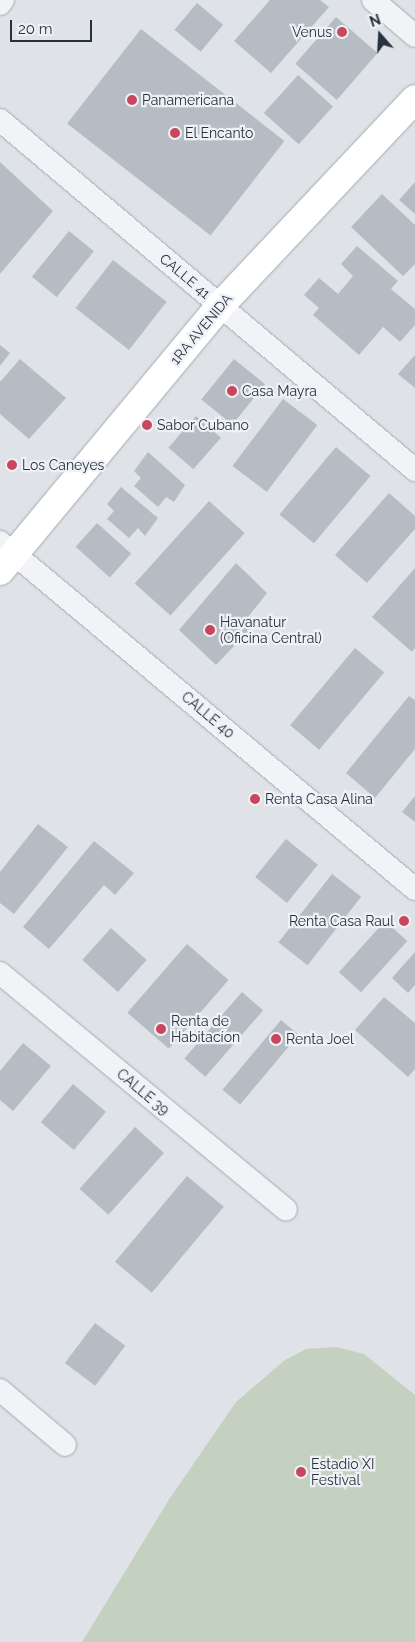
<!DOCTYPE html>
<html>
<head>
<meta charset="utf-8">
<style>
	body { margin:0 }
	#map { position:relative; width:415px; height:1642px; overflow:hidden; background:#dfe3e8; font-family:Raleway,sans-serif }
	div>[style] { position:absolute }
	.green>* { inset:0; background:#c5d1c0 }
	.building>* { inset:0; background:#b6bcc4; transform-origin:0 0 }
	.roads { filter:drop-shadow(0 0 1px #a4aab2) drop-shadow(0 0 1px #a4aab2) }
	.minor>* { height:22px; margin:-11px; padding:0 11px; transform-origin:11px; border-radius:11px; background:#f2f3f6 }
	.primary>* { height:28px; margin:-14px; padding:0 14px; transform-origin:14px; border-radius:14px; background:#fff }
	.dots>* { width:14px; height:14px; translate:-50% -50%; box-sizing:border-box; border:2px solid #eef1f5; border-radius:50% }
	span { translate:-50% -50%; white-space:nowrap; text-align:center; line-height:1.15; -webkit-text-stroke:4.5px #eef1f5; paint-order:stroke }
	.poi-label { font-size:14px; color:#28313e }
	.right { translate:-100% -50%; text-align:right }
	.left { translate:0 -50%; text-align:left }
	.street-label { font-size:14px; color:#28313e }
	.north { position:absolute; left:355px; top:10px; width:50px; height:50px; -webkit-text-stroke:4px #eef1f5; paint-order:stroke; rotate:341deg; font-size:14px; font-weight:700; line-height:20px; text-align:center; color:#28313e }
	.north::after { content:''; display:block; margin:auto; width:18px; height:22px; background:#28313e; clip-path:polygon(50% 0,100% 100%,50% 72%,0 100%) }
	.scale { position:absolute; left:10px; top:20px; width:82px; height:22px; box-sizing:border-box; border:2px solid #28313e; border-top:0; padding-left:6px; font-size:15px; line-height:18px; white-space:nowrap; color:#28313e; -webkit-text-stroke:4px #eef1f5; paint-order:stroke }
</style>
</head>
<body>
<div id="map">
	<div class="green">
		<i style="clip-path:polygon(336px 1347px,364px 1354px,415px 1395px,415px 1642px,82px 1642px,170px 1498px,236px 1402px,285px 1360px,306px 1349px)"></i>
	</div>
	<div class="building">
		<i style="clip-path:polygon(270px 0,320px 0,329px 7px,271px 73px,234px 41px)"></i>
		<i style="left:197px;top:3px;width:34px;height:35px;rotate:40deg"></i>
		<i style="left:336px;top:17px;width:55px;height:62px;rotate:41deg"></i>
		<i style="left:141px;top:29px;width:182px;height:120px;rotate:38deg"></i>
		<i style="left:298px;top:75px;width:47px;height:51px;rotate:42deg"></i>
		<i style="clip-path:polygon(0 162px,53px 211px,0 274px)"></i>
		<i style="clip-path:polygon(415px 182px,415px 214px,399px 200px)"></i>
		<i style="clip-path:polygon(382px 194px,415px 225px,415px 264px,403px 276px,351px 227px)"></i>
		<i style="left:69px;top:231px;width:32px;height:59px;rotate:39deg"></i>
		<i style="clip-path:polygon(357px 246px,398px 281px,391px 289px,415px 309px,415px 325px,400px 342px,383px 327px,359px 355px,313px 315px,319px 308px,304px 295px,319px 278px,338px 294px,353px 276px,341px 264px)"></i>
		<i style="left:113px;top:260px;width:68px;height:61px;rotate:38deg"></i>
		<i style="clip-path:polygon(0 345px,10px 353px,0 366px)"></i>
		<i style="clip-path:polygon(415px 355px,415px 388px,398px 374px)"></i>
		<i style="clip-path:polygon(20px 359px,66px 398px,29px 439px,0 414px,0 382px)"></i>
		<i style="left:234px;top:359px;width:40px;height:52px;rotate:39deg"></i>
		<i style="left:283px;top:399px;width:43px;height:84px;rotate:37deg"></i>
		<i style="left:196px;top:416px;width:33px;height:42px;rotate:41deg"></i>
		<i style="left:336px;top:447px;width:45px;height:88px;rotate:40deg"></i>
		<i style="clip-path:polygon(148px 452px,185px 485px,174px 502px,166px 497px,158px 507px,134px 486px,141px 478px,134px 471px)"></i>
		<i style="clip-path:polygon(121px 487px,158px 518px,145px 536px,138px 528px,129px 538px,107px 519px,114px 511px,107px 504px)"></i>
		<i style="clip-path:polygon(389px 493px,415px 516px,415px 529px,367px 583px,335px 555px)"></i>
		<i style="left:209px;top:501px;width:48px;height:111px;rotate:42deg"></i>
		<i style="left:97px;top:523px;width:46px;height:32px;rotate:42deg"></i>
		<i style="clip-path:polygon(236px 563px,267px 593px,244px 622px,251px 628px,216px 665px,179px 630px)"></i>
		<i style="clip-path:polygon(415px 568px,415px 648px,412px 652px,372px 617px)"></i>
		<i style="left:355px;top:648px;width:38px;height:101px;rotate:40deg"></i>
		<i style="clip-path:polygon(409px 696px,415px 700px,415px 749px,375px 798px,346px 773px)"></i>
		<i style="clip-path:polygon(415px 796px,415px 822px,402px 812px)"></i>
		<i style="clip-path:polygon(38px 824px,68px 847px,14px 914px,0 903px,0 872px)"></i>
		<i style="left:286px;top:839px;width:41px;height:49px;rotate:39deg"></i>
		<i style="clip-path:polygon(94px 841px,134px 873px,115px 895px,104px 885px,49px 949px,23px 927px)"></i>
		<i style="left:332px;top:874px;width:37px;height:87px;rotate:38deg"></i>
		<i style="left:385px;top:921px;width:30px;height:69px;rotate:42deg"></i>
		<i style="left:111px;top:928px;width:48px;height:43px;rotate:42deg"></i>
		<i style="left:187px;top:944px;width:55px;height:91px;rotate:41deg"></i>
		<i style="clip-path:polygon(415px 952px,415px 985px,408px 993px,392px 978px)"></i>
		<i style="left:242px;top:992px;width:28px;height:88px;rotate:41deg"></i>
		<i style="clip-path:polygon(384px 997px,415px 1023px,415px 1069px,408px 1077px,355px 1030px)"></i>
		<i style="left:281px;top:1020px;width:23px;height:91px;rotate:40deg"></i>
		<i style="clip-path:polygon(23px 1043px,51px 1066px,13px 1111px,0 1100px,0 1071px)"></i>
		<i style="left:73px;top:1084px;width:43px;height:50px;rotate:40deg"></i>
		<i style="left:135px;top:1127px;width:39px;height:83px;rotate:42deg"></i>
		<i style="left:187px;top:1176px;width:48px;height:112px;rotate:40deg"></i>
		<i style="left:95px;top:1323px;width:38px;height:50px;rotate:37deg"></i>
	</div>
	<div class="roads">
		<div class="minor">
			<i style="left:373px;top:0;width:55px;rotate:40.6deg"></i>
			<i style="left:0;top:4px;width:5px;rotate:-53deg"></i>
			<i style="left:0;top:120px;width:543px;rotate:40.14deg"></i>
			<i style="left:0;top:542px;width:541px;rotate:39.9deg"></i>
			<i style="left:0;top:973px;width:371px;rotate:39.6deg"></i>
			<i style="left:0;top:1390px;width:85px;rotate:40.2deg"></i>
		</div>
		<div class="primary">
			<i style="left:0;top:571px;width:344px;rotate:-50.3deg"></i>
			<i style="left:220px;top:306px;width:284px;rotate:-46.7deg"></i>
		</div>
	</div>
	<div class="dots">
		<i style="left:342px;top:32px;background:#c9475e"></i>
		<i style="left:132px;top:100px;background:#c9475e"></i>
		<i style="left:175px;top:133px;background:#c9475e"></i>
		<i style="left:232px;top:391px;background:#c9475e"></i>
		<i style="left:147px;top:425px;background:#c9475e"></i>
		<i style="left:12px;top:465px;background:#c9475e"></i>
		<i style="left:210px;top:630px;background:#c9475e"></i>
		<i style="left:255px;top:799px;background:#c9475e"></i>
		<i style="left:404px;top:921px;background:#c9475e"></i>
		<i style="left:161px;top:1029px;background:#c9475e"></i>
		<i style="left:276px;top:1039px;background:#c9475e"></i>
		<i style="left:301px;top:1472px;background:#c9475e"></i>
	</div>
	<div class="poi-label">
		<span class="right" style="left:332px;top:32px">Venus</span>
		<span class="left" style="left:142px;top:100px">Panamericana</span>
		<span class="left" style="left:185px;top:133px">El Encanto</span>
		<span class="left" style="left:242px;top:391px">Casa Mayra</span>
		<span class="left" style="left:157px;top:425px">Sabor Cubano</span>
		<span class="left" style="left:22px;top:465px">Los Caneyes</span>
		<span class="left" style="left:220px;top:630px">Havanatur<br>(Oficina Central)</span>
		<span class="left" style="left:265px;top:799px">Renta Casa Alina</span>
		<span class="right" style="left:394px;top:921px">Renta Casa Raul</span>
		<span class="left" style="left:171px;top:1029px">Renta de<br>Habitacíon</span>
		<span class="left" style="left:286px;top:1039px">Renta Joel</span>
		<span class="left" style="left:311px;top:1472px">Estadio XI<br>Festival</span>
	</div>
	<div class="street-label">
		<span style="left:185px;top:276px;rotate:40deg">CALLE 41</span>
		<span style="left:201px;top:329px;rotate:-50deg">1RA AVENIDA</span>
		<span style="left:208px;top:715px;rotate:40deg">CALLE 40</span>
		<span style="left:143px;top:1092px;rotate:40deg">CALLE 39</span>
	</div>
	<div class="north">N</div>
	<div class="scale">20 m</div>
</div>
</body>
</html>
